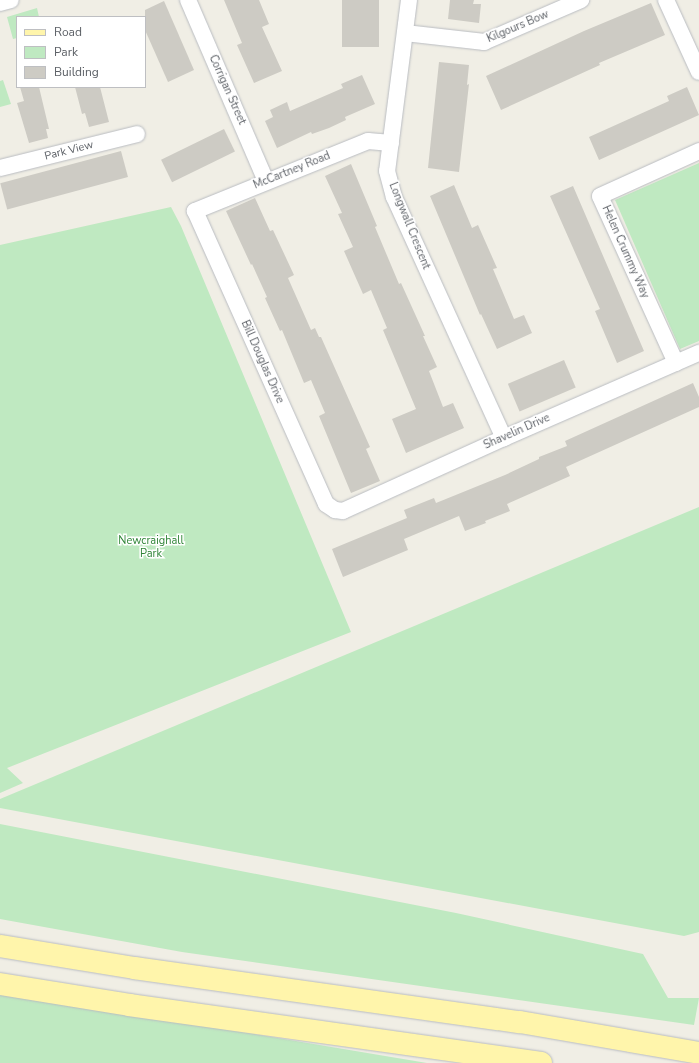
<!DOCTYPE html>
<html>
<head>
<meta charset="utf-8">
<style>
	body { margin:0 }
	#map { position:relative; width:699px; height:1063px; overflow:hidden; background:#f0eee5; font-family:"Nunito Sans",sans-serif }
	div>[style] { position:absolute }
	.green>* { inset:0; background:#bfe9c1 }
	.building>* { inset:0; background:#cdcbc4; transform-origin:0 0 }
	.roads { filter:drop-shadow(0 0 1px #b9bcc1) drop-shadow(0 0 1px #b9bcc1) }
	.street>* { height:16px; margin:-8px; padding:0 8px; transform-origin:8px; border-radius:8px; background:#fff }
	.primary>* { height:22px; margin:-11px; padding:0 11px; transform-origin:11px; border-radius:11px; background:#fff5ab }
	span { translate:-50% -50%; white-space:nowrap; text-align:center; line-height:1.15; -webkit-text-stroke:3px #fff; paint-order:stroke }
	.street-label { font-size:11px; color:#5c6066 }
	.park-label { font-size:11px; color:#2e8436 }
	.legend { position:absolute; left:16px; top:16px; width:130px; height:72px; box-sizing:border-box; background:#fff; border:1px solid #bebfc2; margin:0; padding:5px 7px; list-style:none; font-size:12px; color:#5c6066 }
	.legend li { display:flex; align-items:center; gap:8px; height:20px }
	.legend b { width:20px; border:1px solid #bebfc2 }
</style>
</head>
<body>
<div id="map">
	<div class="green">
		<i style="clip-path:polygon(37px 8px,39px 17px,17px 17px,17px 38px,13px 39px,7px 17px)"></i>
		<i style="clip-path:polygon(3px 80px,11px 104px,0 107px,0 81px)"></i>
		<i style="clip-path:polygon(699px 163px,699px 341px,680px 349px,615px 200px)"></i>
		<i style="clip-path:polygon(171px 207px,181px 226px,351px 632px,7px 768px,23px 783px,0 793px,0 245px)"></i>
		<i style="clip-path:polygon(699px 507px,699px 932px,684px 936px,0 808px,0 799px)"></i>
		<i style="clip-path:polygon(0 824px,456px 913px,643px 954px,668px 998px,699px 998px,694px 1025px,182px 952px,0 919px)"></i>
		<i style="clip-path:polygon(0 994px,159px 1018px,427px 1063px,0 1063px)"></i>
	</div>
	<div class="building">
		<i style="clip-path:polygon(224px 0,259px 0,269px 24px,262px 27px,282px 71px,254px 83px,237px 45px,242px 43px)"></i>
		<i style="left:342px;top:0;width:37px;height:47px"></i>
		<i style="clip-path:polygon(450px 0,474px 0,473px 4px,481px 4px,479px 23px,448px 19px)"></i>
		<i style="clip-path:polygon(164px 1px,194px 70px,168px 82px,145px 30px,145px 10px)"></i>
		<i style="clip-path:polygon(651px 3px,665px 35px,599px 63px,600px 65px,501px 110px,486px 76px,584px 31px)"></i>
		<i style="clip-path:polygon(439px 62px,469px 65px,467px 85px,469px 84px,459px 172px,428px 168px)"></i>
		<i style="clip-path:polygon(362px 75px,375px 104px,345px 117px,346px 120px,329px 128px,312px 134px,311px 132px,277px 148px,265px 121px,273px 117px,270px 110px,287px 102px,290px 111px,343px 88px,341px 84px)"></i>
		<i style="clip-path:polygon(20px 87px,39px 87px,49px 129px,46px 129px,48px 138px,29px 143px,17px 103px,24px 101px)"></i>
		<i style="clip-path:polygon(75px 87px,100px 87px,109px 122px,89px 127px,85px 113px,82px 114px)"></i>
		<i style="clip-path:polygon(687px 87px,699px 115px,599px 160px,589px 137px,669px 101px,667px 96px)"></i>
		<i style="left:224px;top:129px;width:25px;height:70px;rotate:64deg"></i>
		<i style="left:121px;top:151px;width:27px;height:125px;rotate:75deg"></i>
		<i style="clip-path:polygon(351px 164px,377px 226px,375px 227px,399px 284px,401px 283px,425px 336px,423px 336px,437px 367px,429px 371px,443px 407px,453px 403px,464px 428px,406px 453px,392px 419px,416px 409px,383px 330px,387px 328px,371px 290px,363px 294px,344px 251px,353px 247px,338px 214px,342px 213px,325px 176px)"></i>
		<i style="clip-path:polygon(454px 185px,472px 228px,478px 225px,497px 268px,493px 269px,514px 319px,524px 315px,532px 333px,497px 349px,481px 314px,480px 315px,430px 196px)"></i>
		<i style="clip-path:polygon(573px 186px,644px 351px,617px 363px,595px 311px,600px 309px,550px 196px)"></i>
		<i style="clip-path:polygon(255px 198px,270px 231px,273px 230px,294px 275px,288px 278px,311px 330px,315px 328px,319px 337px,321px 337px,370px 447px,366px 449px,380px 481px,351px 493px,319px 416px,325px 413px,311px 380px,304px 383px,282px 330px,280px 331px,265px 298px,267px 297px,252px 264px,251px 265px,226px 211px)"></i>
		<i style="left:564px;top:360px;width:30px;height:61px;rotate:67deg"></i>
		<i style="clip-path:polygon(693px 383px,699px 397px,699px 407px,566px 467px,570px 476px,507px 504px,510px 511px,485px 521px,486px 523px,465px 531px,459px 516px,404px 539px,408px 550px,343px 577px,332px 549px,407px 518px,404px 510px,434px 498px,436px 503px,505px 475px,539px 459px,539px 457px,567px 446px,565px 441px)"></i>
	</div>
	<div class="roads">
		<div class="street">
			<i style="left:188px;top:0;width:197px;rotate:66.7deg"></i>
			<i style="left:409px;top:0;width:172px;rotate:97.3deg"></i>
			<i style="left:387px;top:171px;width:27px;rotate:75deg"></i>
			<i style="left:394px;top:197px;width:265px;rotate:65.5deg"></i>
			<i style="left:666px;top:0;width:79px;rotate:65.4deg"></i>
			<i style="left:0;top:3px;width:11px;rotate:-15deg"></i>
			<i style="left:405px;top:33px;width:80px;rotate:6.5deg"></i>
			<i style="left:484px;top:42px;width:106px;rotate:-23.4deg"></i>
			<i style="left:391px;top:143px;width:23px;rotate:-175deg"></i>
			<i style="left:368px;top:141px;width:187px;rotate:158deg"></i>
			<i style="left:195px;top:211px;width:321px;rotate:65.9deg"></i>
			<i style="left:326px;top:504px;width:11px;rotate:34deg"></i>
			<i style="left:335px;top:510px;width:8px;rotate:7deg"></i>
			<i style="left:343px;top:511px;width:177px;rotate:-24.4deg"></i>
			<i style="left:504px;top:438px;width:213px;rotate:-23.6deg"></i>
			<i style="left:0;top:168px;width:141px;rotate:-13.9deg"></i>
			<i style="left:676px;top:363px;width:183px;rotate:-114.5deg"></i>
			<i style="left:600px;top:196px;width:109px;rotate:-24.4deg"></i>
		</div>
		<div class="primary">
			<i style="left:0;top:946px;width:136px;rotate:9.3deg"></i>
			<i style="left:134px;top:968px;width:390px;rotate:8deg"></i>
			<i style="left:520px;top:1022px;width:182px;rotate:9.8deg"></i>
			<i style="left:0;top:984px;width:131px;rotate:9.2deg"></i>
			<i style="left:129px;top:1005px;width:416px;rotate:8deg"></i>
		</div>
	</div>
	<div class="street-label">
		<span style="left:518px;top:27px;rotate:-23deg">Kilgours Bow</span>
		<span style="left:227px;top:90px;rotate:66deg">Corrigan Street</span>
		<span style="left:69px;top:151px;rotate:-14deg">Park View</span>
		<span style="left:292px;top:171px;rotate:-22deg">McCartney Road</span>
		<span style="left:409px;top:226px;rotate:68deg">Longwall Crescent</span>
		<span style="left:625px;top:252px;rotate:66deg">Helen Crummy Way</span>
		<span style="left:262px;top:362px;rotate:66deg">Bill Douglas Drive</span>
		<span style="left:517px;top:432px;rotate:-24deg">Shavelin Drive</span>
	</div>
	<div class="park-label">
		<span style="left:151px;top:548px">Newcraighall<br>Park</span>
	</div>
	<ul class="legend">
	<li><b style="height:5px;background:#fff5ab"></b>Road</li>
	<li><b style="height:11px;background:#bfe9c1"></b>Park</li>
	<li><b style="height:11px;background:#cdcbc4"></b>Building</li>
	</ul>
</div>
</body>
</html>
